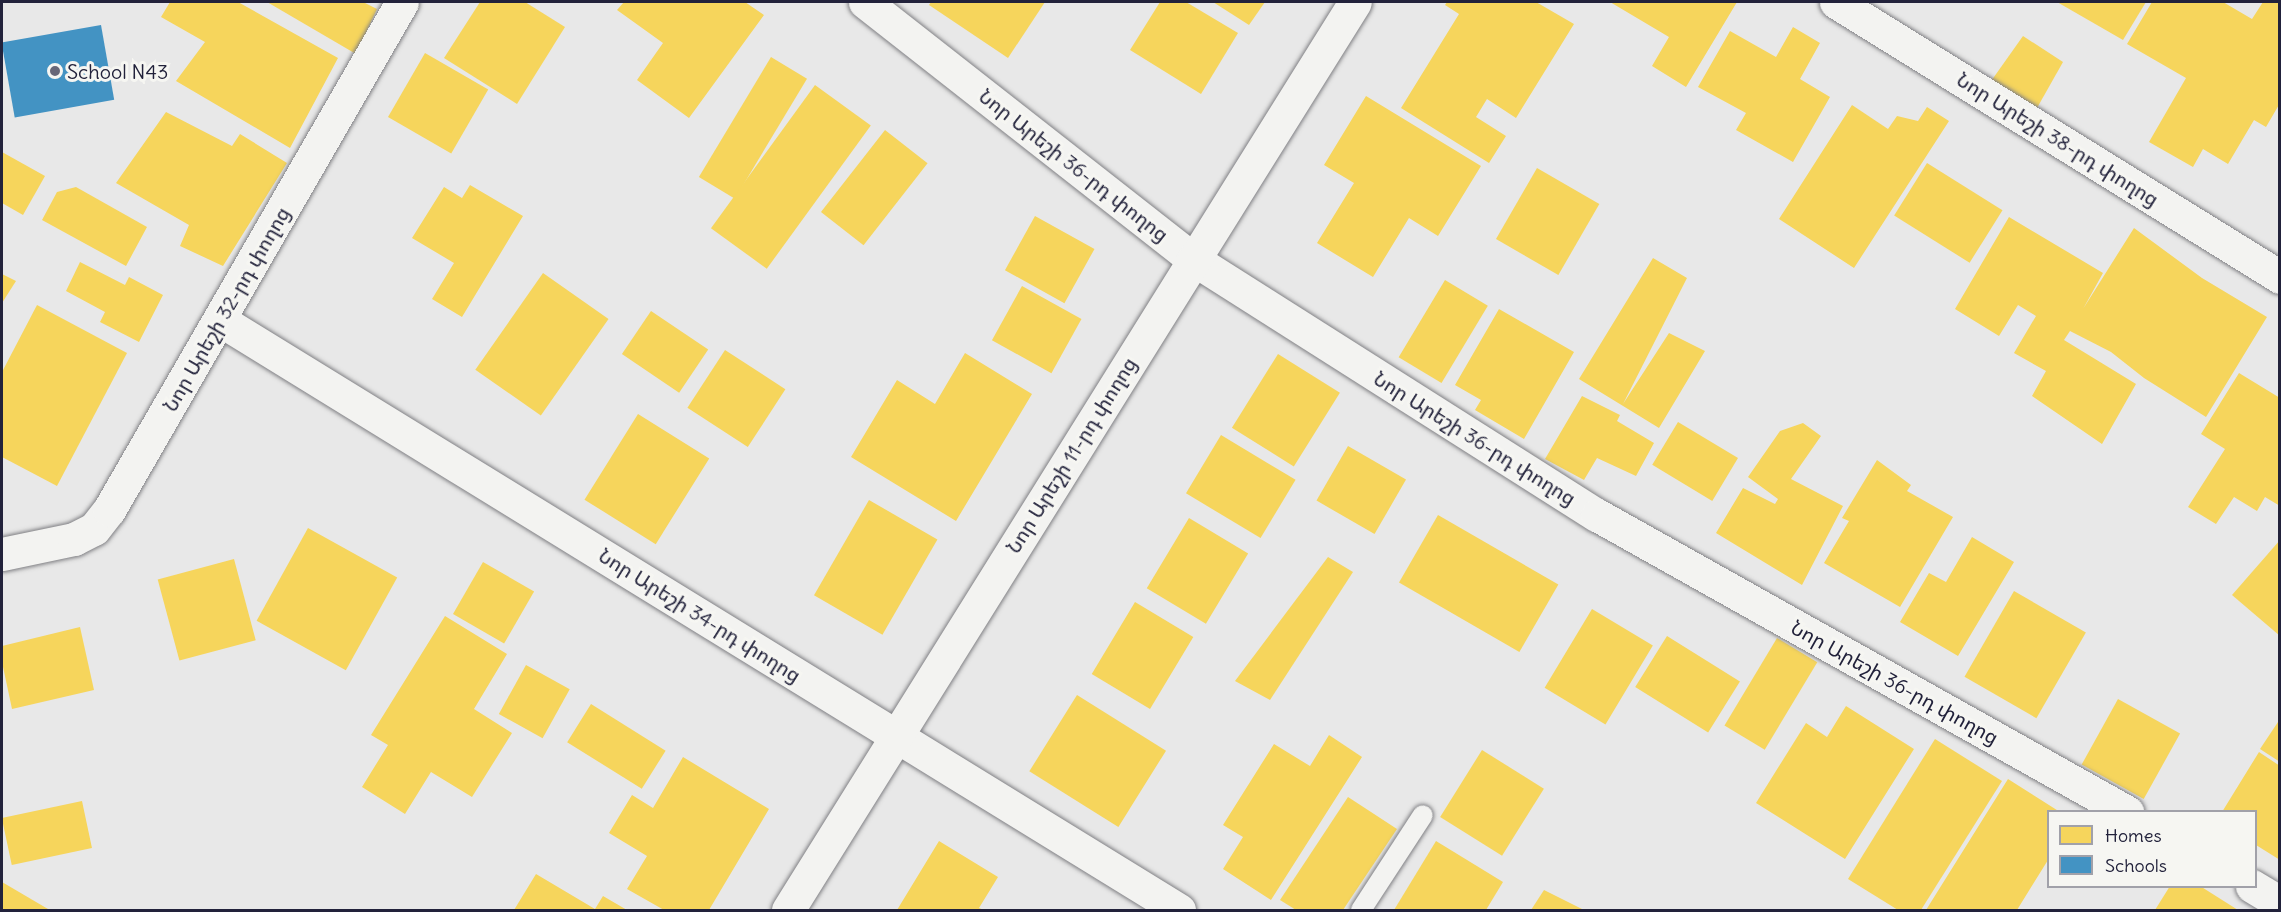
<!DOCTYPE html>
<html>
<head>
<meta charset="utf-8">
<style>
	body { margin:0 }
	#map { position:relative; width:2281px; height:912px; overflow:hidden; background:#e8e8e8; font-family:Delius,"Noto Sans Armenian",sans-serif }
	div>[style] { position:absolute }
	.homes>* { inset:0; background:#f6d55c; transform-origin:0 0 }
	.schools>* { inset:0; background:#4393c3; transform-origin:0 0 }
	.roads { filter:drop-shadow(0 0 2px #808084) drop-shadow(0 0 2px #808084) }
	.service>* { height:20px; margin:-10px; padding:0 10px; transform-origin:10px; border-radius:10px; background:#f3f3f1 }
	.minor>* { height:33px; margin:-16.5px; padding:0 16.5px; transform-origin:16.5px; border-radius:16.5px; background:#f3f3f1 }
	.tertiary>* { height:33px; margin:-16.5px; padding:0 16.5px; transform-origin:16.5px; border-radius:16.5px; background:#f3f3f1 }
	.dots>* { width:16px; height:16px; translate:-50% -50%; box-sizing:border-box; border:3px solid #f6f6f2; border-radius:50% }
	span { translate:-50% -50%; white-space:nowrap; text-align:center; line-height:1.15; -webkit-text-stroke:6px #f6f6f2; paint-order:stroke }
	.poi-label { font-size:20px; color:#22223b }
	.left { translate:0 -50%; text-align:left }
	.street-label { font-size:20px; color:#22223b }
	.frame { position:absolute; inset:0; border:3px solid #22223b; pointer-events:none }
	.legend { position:absolute; left:2047px; top:810px; width:210px; height:78px; box-sizing:border-box; background:#f6f6f2; border:2px solid #a1a1a9; margin:0; padding:8px 10px; list-style:none; font-size:18px; color:#22223b }
	.legend li { display:flex; align-items:center; gap:12px; height:30px }
	.legend b { width:30px; border:2px solid #a1a1a9 }
</style>
</head>
<body>
<div id="map">
	<div class="homes">
		<i style="clip-path:polygon(170px 2px,238px 2px,338px 58px,290px 148px,176px 81px,205px 42px,161px 17px)"></i>
		<i style="clip-path:polygon(267px 2px,363px 2px,377px 9px,356px 54px)"></i>
		<i style="clip-path:polygon(480px 2px,525px 2px,565px 27px,517px 104px,444px 58px)"></i>
		<i style="clip-path:polygon(624px 2px,745px 2px,764px 15px,689px 118px,637px 80px,663px 43px,617px 10px)"></i>
		<i style="clip-path:polygon(931px 2px,1045px 2px,1008px 58px,929px 5px)"></i>
		<i style="clip-path:polygon(1160px 2px,1186px 2px,1238px 33px,1201px 94px,1130px 50px)"></i>
		<i style="clip-path:polygon(1213px 2px,1265px 2px,1249px 25px)"></i>
		<i style="clip-path:polygon(1447px 2px,1536px 2px,1574px 24px,1516px 118px,1487px 99px,1476px 117px,1506px 136px,1489px 163px,1401px 108px,1459px 14px,1445px 5px)"></i>
		<i style="clip-path:polygon(1610px 2px,1737px 2px,1686px 87px,1652px 66px,1669px 37px)"></i>
		<i style="clip-path:polygon(2057px 2px,2146px 2px,2123px 40px)"></i>
		<i style="clip-path:polygon(2152px 2px,2223px 2px,2252px 19px,2263px 2px,2280px 2px,2280px 103px,2266px 127px,2254px 120px,2228px 164px,2203px 149px,2193px 167px,2149px 142px,2186px 78px,2127px 44px)"></i>
		<i style="clip-path:polygon(1793px 27px,1820px 43px,1800px 79px,1830px 97px,1793px 162px,1736px 130px,1746px 113px,1698px 87px,1730px 31px,1776px 57px)"></i>
		<i style="clip-path:polygon(2023px 36px,2063px 62px,2037px 108px,1989px 84px)"></i>
		<i style="left:425px;top:53px;width:73px;height:74px;rotate:30deg"></i>
		<i style="left:771px;top:57px;width:42px;height:140px;rotate:31deg"></i>
		<i style="left:815px;top:85px;width:69px;height:177px;rotate:36deg"></i>
		<i style="clip-path:polygon(1366px 96px,1481px 166px,1438px 236px,1409px 218px,1373px 277px,1317px 243px,1354px 183px,1324px 165px)"></i>
		<i style="clip-path:polygon(1852px 105px,1888px 129px,1897px 116px,1918px 121px,1927px 107px,1949px 121px,1854px 268px,1779px 219px)"></i>
		<i style="clip-path:polygon(166px 112px,232px 146px,240px 134px,287px 163px,223px 266px,180px 246px,189px 225px,116px 183px)"></i>
		<i style="left:885px;top:130px;width:54px;height:104px;rotate:38deg"></i>
		<i style="clip-path:polygon(2px 152px,45px 176px,23px 215px,2px 203px)"></i>
		<i style="left:1927px;top:163px;width:89px;height:62px;rotate:32deg"></i>
		<i style="left:1537px;top:168px;width:72px;height:82px;rotate:30deg"></i>
		<i style="clip-path:polygon(470px 185px,523px 216px,462px 317px,432px 299px,454px 263px,412px 238px,444px 187px,462px 198px)"></i>
		<i style="clip-path:polygon(76px 187px,147px 227px,126px 266px,42px 220px,57px 192px)"></i>
		<i style="left:1035px;top:216px;width:68px;height:62px;rotate:29deg"></i>
		<i style="clip-path:polygon(2009px 217px,2103px 273px,2083px 309px,2134px 228px,2202px 278px,2267px 317px,2206px 417px,2144px 378px,2111px 352px,2070px 331px,2064px 340px,2136px 384px,2102px 444px,2032px 396px,2046px 371px,2014px 353px,2036px 316px,2018px 305px,1999px 336px,1955px 309px)"></i>
		<i style="clip-path:polygon(1653px 258px,1687px 278px,1623px 404px,1669px 333px,1705px 351px,1659px 428px,1579px 379px)"></i>
		<i style="clip-path:polygon(80px 262px,125px 285px,129px 277px,163px 295px,139px 342px,100px 322px,105px 312px,66px 291px)"></i>
		<i style="left:543px;top:273px;width:80px;height:118px;rotate:35deg"></i>
		<i style="clip-path:polygon(2px 274px,16px 281px,2px 303px)"></i>
		<i style="left:1445px;top:280px;width:50px;height:90px;rotate:31deg"></i>
		<i style="left:1022px;top:286px;width:68px;height:62px;rotate:29deg"></i>
		<i style="clip-path:polygon(37px 305px,127px 353px,57px 486px,2px 457px,2px 372px)"></i>
		<i style="clip-path:polygon(1499px 309px,1574px 352px,1524px 439px,1475px 410px,1481px 400px,1455px 385px)"></i>
		<i style="left:651px;top:311px;width:69px;height:52px;rotate:34deg"></i>
		<i style="left:725px;top:350px;width:72px;height:69px;rotate:33deg"></i>
		<i style="clip-path:polygon(965px 353px,1032px 394px,956px 521px,851px 457px,897px 380px,935px 404px)"></i>
		<i style="left:1278px;top:354px;width:73px;height:87px;rotate:32deg"></i>
		<i style="clip-path:polygon(2239px 373px,2280px 398px,2280px 506px,2265px 497px,2257px 511px,2234px 497px,2216px 524px,2188px 507px,2225px 449px,2201px 434px)"></i>
		<i style="clip-path:polygon(1582px 396px,1620px 415px,1617px 421px,1654px 443px,1636px 476px,1597px 458px,1584px 480px,1545px 459px)"></i>
		<i style="left:638px;top:414px;width:84px;height:101px;rotate:32deg"></i>
		<i style="left:1678px;top:422px;width:70px;height:50px;rotate:31deg"></i>
		<i style="clip-path:polygon(1803px 423px,1821px 436px,1791px 479px,1843px 506px,1802px 585px,1716px 533px,1743px 488px,1775px 504px,1778px 499px,1748px 477px,1780px 431px)"></i>
		<i style="left:1221px;top:435px;width:87px;height:68px;rotate:31deg"></i>
		<i style="left:1348px;top:446px;width:67px;height:63px;rotate:30deg"></i>
		<i style="clip-path:polygon(1877px 460px,1911px 485px,1907px 491px,1953px 517px,1900px 607px,1824px 563px,1849px 521px,1842px 518px)"></i>
		<i style="left:869px;top:500px;width:79px;height:110px;rotate:30deg"></i>
		<i style="left:1438px;top:515px;width:139px;height:78px;rotate:30deg"></i>
		<i style="left:1189px;top:518px;width:69px;height:82px;rotate:31deg"></i>
		<i style="left:308px;top:528px;width:102px;height:106px;rotate:29deg"></i>
		<i style="clip-path:polygon(1972px 537px,2014px 562px,1958px 656px,1900px 622px,1929px 573px,1946px 582px)"></i>
		<i style="clip-path:polygon(2280px 540px,2280px 636px,2232px 595px)"></i>
		<i style="clip-path:polygon(1328px 557px,1353px 572px,1270px 700px,1235px 681px)"></i>
		<i style="left:234px;top:559px;width:84px;height:79px;rotate:75deg"></i>
		<i style="left:483px;top:562px;width:59px;height:60px;rotate:30deg"></i>
		<i style="left:2014px;top:591px;width:83px;height:99px;rotate:30deg"></i>
		<i style="left:1135px;top:602px;width:68px;height:84px;rotate:31deg"></i>
		<i style="left:1592px;top:609px;width:71px;height:92px;rotate:31deg"></i>
		<i style="clip-path:polygon(445px 616px,507px 654px,474px 709px,512px 733px,472px 797px,431px 772px,405px 814px,362px 787px,388px 745px,371px 735px)"></i>
		<i style="clip-path:polygon(80px 627px,94px 690px,12px 709px,2px 662px,2px 646px)"></i>
		<i style="left:1667px;top:636px;width:86px;height:60px;rotate:32deg"></i>
		<i style="left:1777px;top:638px;width:47px;height:102px;rotate:31deg"></i>
		<i style="left:526px;top:665px;width:50px;height:56px;rotate:29deg"></i>
		<i style="left:1077px;top:695px;width:105px;height:90px;rotate:32deg"></i>
		<i style="left:2118px;top:699px;width:71px;height:75px;rotate:29deg"></i>
		<i style="left:591px;top:704px;width:88px;height:45px;rotate:32deg"></i>
		<i style="clip-path:polygon(1846px 706px,1914px 749px,1845px 859px,1756px 803px,1806px 723px,1827px 737px)"></i>
		<i style="clip-path:polygon(2280px 719px,2280px 762px,2260px 749px)"></i>
		<i style="clip-path:polygon(1329px 735px,1362px 757px,1271px 900px,1223px 869px,1243px 837px,1223px 825px,1274px 744px,1310px 766px)"></i>
		<i style="clip-path:polygon(1935px 739px,2002px 781px,1921px 910px,1898px 910px,1848px 879px)"></i>
		<i style="left:1482px;top:750px;width:73px;height:79px;rotate:32deg"></i>
		<i style="clip-path:polygon(2259px 752px,2280px 766px,2280px 860px,2256px 845px,2256px 812px,2222px 812px)"></i>
		<i style="clip-path:polygon(683px 757px,769px 809px,709px 910px,664px 910px,627px 889px,647px 856px,609px 833px,632px 795px,653px 808px)"></i>
		<i style="clip-path:polygon(2008px 779px,2060px 812px,2048px 812px,2048px 860px,2017px 910px,1926px 910px)"></i>
		<i style="clip-path:polygon(1348px 797px,1397px 829px,1343px 910px,1296px 910px,1280px 900px)"></i>
		<i style="left:82px;top:801px;width:48px;height:82px;rotate:78deg"></i>
		<i style="clip-path:polygon(939px 841px,998px 877px,979px 908px,984px 910px,897px 910px)"></i>
		<i style="clip-path:polygon(1436px 841px,1503px 882px,1486px 910px,1394px 910px)"></i>
		<i style="clip-path:polygon(536px 874px,595px 909px,603px 896px,627px 910px,514px 910px)"></i>
		<i style="clip-path:polygon(2px 882px,48px 909px,47px 910px,2px 910px)"></i>
		<i style="clip-path:polygon(2170px 886px,2200px 886px,2238px 910px,2155px 910px)"></i>
		<i style="clip-path:polygon(1544px 890px,1584px 910px,1531px 910px)"></i>
	</div>
	<div class="schools">
		<i style="left:101px;top:25px;width:76px;height:101px;rotate:80deg"></i>
	</div>
	<div class="roads">
		<div class="service">
			<i style="left:1361px;top:910px;width:113px;rotate:-56.9deg"></i>
		</div>
		<div class="minor">
			<i style="left:865px;top:2px;width:417px;rotate:38.1deg"></i>
			<i style="left:1193px;top:259px;width:478px;rotate:32.4deg"></i>
			<i style="left:1597px;top:515px;width:608px;rotate:29.27deg"></i>
			<i style="left:1836px;top:2px;width:522px;rotate:31.77deg"></i>
			<i style="left:220px;top:320px;width:1126px;rotate:31.6deg"></i>
			<i style="left:2px;top:554px;width:74px;rotate:-11.8deg"></i>
			<i style="left:74px;top:539px;width:22px;rotate:-27deg"></i>
			<i style="left:94px;top:529px;width:24px;rotate:-52deg"></i>
			<i style="left:109px;top:510px;width:586px;rotate:-60.02deg"></i>
			<i style="left:2252px;top:886px;width:33px;rotate:31deg"></i>
		</div>
		<div class="tertiary">
			<i style="left:788px;top:910px;width:1070px;rotate:-58.02deg"></i>
		</div>
	</div>
	<div class="dots">
		<i style="left:55px;top:71px;background:#676778"></i>
	</div>
	<div class="poi-label">
		<span class="left" style="left:67px;top:71px">School N43</span>
	</div>
	<div class="street-label">
		<span style="left:2058px;top:139px;rotate:32deg">Նոր Արեշի 38-րդ փողոց</span>
		<span style="left:1074px;top:165px;rotate:38deg">Նոր Արեշի 36-րդ փողոց</span>
		<span style="left:226px;top:309px;rotate:-60deg">Նոր Արեշի 32-րդ փողոց</span>
		<span style="left:1475px;top:438px;rotate:32deg">Նոր Արեշի 36-րդ փողոց</span>
		<span style="left:1071px;top:455px;rotate:-58deg">Նոր Արեշի 11-րդ փողոց</span>
		<span style="left:700px;top:615px;rotate:32deg">Նոր Արեշի 34-րդ փողոց</span>
		<span style="left:1895px;top:682px;rotate:29deg">Նոր Արեշի 36-րդ փողոց</span>
	</div>
	<div class="frame"></div>
	<ul class="legend">
	<li><b style="height:16px;background:#f6d55c"></b>Homes</li>
	<li><b style="height:16px;background:#4393c3"></b>Schools</li>
	</ul>
</div>
</body>
</html>
